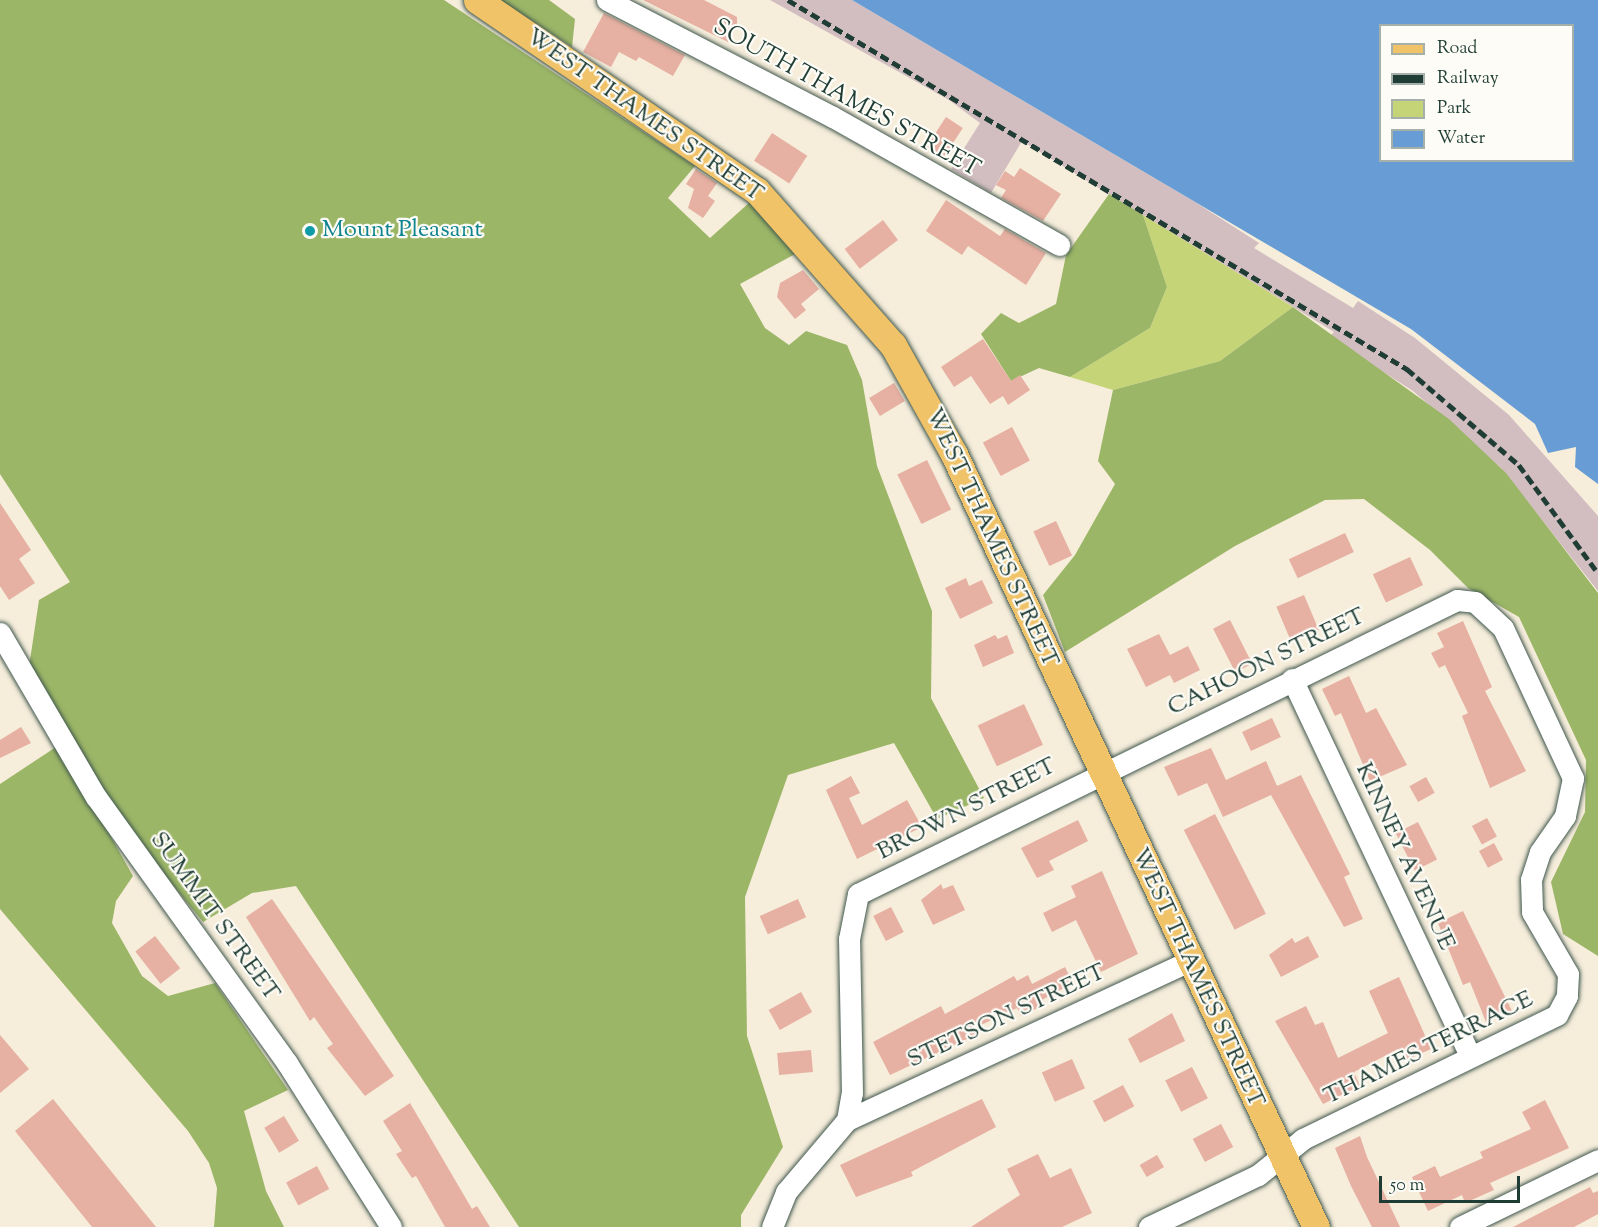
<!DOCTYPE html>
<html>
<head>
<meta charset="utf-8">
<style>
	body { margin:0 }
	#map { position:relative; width:1598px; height:1227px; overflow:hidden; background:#f6eddb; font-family:"Sorts Mill Goudy",serif }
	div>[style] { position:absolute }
	.industrial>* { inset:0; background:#d2bec1 }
	.green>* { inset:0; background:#c5d476 }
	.forest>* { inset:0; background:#9cb667 }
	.water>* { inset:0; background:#679dd4 }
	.building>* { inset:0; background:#e6b0a2; transform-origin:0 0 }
	.roads { filter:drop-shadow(0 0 2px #3f574d) drop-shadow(0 0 2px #3f574d) }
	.minor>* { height:21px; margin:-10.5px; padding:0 10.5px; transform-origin:10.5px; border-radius:10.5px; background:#fff }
	.major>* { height:27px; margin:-13.5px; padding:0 13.5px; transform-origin:13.5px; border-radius:13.5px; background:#f0c369 }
	.rail>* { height:4.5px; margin-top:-2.25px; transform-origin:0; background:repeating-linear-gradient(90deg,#1f3d34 0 9px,transparent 0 13.5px) }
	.dots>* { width:16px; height:16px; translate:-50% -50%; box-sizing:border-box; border:3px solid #fdfcf7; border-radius:50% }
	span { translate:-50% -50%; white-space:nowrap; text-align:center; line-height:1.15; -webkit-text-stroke:4.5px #fdfcf7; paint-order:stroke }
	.street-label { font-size:24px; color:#1f3d34 }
	.culture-label { font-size:24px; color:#0d838f }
	.left { translate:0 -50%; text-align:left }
	.legend { position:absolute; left:1379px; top:24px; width:195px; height:138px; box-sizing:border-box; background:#fdfcf7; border:2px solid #a4b0a9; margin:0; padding:8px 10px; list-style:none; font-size:18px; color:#1f3d34 }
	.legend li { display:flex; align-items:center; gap:12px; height:30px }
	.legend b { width:30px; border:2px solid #a4b0a9 }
	.scale { position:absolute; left:1379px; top:1176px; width:141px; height:27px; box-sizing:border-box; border:3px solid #1f3d34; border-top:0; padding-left:8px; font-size:18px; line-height:21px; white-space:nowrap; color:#1f3d34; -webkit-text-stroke:4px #fdfcf7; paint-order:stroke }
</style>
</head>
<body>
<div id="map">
	<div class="industrial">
		<i style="clip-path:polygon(770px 0,852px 0,1195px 202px,1259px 243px,1254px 248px,1353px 308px,1358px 301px,1415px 338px,1509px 415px,1598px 516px,1598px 591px,1500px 467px,1413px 391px,1329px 337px,1334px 332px,1022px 141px,991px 193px,951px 169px,980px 123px,949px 100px)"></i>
	</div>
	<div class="green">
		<i style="clip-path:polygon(1143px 215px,1293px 307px,1220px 361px,1113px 390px,1070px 377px,1150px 328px,1167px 287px)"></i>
	</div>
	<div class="forest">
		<i style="clip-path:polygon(0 0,444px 0,695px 166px,668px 198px,710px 238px,750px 202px,797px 253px,740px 284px,765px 328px,789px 345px,806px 331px,847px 345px,862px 380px,877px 466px,932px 611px,931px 698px,984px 798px,937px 819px,894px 743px,788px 775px,745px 897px,747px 1036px,783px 1147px,741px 1215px,741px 1227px,519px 1227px,296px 886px,252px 893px,203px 922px,116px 815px,29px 667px,39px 600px,70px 582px,0 474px)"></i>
		<i style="clip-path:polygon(500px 0,549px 0,575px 19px,572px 47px)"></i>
		<i style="clip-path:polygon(1109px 194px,1143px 215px,1167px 287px,1150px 328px,1070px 377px,1039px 368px,1011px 381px,981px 334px,1001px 313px,1019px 323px,1056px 304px,1066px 255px)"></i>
		<i style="clip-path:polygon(1293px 307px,1449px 419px,1506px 473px,1598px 593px,1598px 956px,1563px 934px,1551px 882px,1585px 812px,1586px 760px,1519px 617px,1468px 588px,1430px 550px,1364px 499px,1325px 500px,1235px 546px,1065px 652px,1043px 595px,1075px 555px,1115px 484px,1098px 461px,1113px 390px,1220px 361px)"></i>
		<i style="clip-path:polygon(59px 745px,133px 876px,116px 901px,112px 923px,142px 976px,168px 996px,215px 983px,288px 1090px,244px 1111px,266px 1191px,284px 1227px,214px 1227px,217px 1188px,209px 1163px,188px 1131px,0 909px,0 784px)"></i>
	</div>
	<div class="water">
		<i style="clip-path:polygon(evenodd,852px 0,1598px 0,1598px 484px,1575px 467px,1576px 447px,1548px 453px,1535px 424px,1411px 329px,852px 0,1380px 26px,1572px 26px,1572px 160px,1380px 160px,1380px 26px)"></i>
	</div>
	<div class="building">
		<i style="clip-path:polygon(643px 0,704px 0,737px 17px,737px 24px,728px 42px)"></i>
		<i style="clip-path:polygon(604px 13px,685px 55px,673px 76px,639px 57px,636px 61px,619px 52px,611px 67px,583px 52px)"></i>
		<i style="left:946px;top:117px;width:20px;height:38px;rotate:33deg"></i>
		<i style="left:772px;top:133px;width:42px;height:33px;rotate:33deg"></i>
		<i style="clip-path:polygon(1020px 168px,1061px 194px,1043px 221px,1001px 198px,1006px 190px,996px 185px,1005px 171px,1014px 177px)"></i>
		<i style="clip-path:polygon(696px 169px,717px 183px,708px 196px,715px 201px,703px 218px,688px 208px,694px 189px,686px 184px)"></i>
		<i style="clip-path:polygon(946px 200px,1000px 236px,1005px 229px,1046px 253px,1026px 285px,968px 246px,962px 255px,926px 231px)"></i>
		<i style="left:883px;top:220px;width:25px;height:48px;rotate:53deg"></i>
		<i style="clip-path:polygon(803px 270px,819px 289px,801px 304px,806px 310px,795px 319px,777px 297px,780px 283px)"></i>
		<i style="clip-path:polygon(983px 339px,1011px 381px,1020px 375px,1030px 390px,1008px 405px,1003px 396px,990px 404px,971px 376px,954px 387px,941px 367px)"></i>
		<i style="left:894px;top:383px;width:21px;height:29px;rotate:59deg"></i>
		<i style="left:1012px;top:427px;width:38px;height:33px;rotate:62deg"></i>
		<i style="left:927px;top:460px;width:55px;height:33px;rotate:64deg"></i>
		<i style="clip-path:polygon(0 503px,31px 550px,19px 559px,35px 583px,9px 600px,0 586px)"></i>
		<i style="left:1056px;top:521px;width:38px;height:25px;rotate:65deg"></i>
		<i style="left:1345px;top:533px;width:21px;height:62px;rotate:65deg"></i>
		<i style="left:1410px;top:557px;width:31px;height:41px;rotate:65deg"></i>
		<i style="clip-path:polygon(966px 578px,969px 586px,982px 580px,993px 603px,960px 619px,945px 588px)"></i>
		<i style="left:1304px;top:595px;width:38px;height:30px;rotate:67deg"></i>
		<i style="left:1230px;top:620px;width:49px;height:19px;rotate:63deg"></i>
		<i style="clip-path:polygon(1463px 621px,1492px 687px,1485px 691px,1526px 771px,1490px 788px,1462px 716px,1468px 713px,1445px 665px,1439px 668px,1431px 653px,1444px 647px,1437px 633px)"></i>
		<i style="clip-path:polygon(1159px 634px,1170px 655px,1188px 646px,1200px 670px,1174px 683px,1170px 675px,1146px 687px,1127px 649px)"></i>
		<i style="clip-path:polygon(995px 635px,998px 639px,1007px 635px,1014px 653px,983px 667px,974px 645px)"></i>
		<i style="clip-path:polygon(1349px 676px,1366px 713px,1376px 708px,1407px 765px,1370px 781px,1341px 713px,1335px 716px,1322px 689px)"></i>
		<i style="left:1024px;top:704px;width:45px;height:51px;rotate:65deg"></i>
		<i style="left:1272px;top:718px;width:21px;height:33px;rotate:65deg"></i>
		<i style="clip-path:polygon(21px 727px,31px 743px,0 758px,0 740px)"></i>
		<i style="clip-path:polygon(1211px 748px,1226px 780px,1266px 761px,1277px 786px,1301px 775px,1350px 874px,1344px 877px,1363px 919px,1344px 927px,1271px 795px,1223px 817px,1207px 783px,1178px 796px,1164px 767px)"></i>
		<i style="clip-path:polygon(851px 776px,860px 793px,849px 798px,862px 825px,907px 800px,922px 827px,857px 859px,826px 790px)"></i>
		<i style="left:1426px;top:777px;width:18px;height:19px;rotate:61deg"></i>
		<i style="left:1215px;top:814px;width:112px;height:35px;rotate:63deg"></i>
		<i style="left:1487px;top:818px;width:21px;height:17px;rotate:62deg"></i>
		<i style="clip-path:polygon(1078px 820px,1088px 841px,1049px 861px,1054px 870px,1037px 878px,1021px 848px)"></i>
		<i style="left:1418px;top:822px;width:42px;height:25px;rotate:63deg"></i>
		<i style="left:1494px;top:843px;width:19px;height:17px;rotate:62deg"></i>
		<i style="clip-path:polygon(1102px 871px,1138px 954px,1101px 972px,1076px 920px,1052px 932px,1043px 913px,1076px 897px,1071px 886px)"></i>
		<i style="clip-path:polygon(941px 884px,943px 889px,953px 885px,965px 910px,933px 925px,921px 900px)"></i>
		<i style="clip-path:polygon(272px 899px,394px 1076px,365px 1096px,327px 1048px,333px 1044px,314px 1017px,310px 1021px,246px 917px)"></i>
		<i style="left:798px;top:899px;width:20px;height:42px;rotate:66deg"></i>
		<i style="left:891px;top:907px;width:28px;height:20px;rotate:63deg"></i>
		<i style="clip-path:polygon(1463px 911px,1512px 1011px,1486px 1022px,1470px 982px,1463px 985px,1438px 923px)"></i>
		<i style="left:155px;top:936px;width:41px;height:25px;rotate:52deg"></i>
		<i style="clip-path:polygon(1308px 936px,1319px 957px,1281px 977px,1269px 955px,1292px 938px,1295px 943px)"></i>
		<i style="clip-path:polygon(1065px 967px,1073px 983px,1040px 1001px,1042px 1006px,1021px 1016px,1017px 1008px,979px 1026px,982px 1032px,890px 1075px,873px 1042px,941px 1006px,945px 1014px,1014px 976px,1017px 981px,1028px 975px,1032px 984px)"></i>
		<i style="clip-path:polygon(1399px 977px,1431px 1049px,1404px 1061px,1398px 1049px,1354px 1072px,1360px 1086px,1323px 1104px,1275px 1021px,1306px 1006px,1315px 1025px,1323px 1022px,1338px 1058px,1388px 1033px,1369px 991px)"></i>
		<i style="left:801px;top:992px;width:23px;height:37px;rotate:61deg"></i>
		<i style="clip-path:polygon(1172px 1013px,1185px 1041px,1140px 1063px,1128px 1039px)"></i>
		<i style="clip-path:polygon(0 1035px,29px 1069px,0 1093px)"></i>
		<i style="left:811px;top:1050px;width:22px;height:34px;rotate:85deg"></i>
		<i style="left:1072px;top:1059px;width:32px;height:33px;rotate:66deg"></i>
		<i style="left:1192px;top:1067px;width:35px;height:30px;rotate:63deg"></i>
		<i style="left:1123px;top:1085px;width:24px;height:34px;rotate:62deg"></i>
		<i style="clip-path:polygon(53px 1099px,156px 1227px,92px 1227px,15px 1131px)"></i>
		<i style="clip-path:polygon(982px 1099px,996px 1127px,911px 1172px,913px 1176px,856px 1197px,840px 1165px)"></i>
		<i style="clip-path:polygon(1545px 1100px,1569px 1148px,1490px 1183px,1494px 1190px,1465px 1203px,1462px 1195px,1428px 1211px,1412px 1177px,1435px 1166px,1440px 1177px,1483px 1158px,1480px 1152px,1531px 1129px,1522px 1112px)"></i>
		<i style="clip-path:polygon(410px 1103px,472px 1209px,477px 1206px,490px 1227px,445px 1227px,416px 1176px,412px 1178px,396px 1154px,402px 1151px,383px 1121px)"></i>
		<i style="left:284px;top:1116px;width:29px;height:23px;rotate:59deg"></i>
		<i style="left:1221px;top:1124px;width:26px;height:32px;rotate:62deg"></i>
		<i style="clip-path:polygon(1360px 1136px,1367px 1157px,1400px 1227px,1372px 1227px,1351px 1186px,1335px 1148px)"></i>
		<i style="clip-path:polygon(1038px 1154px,1050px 1178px,1071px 1168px,1092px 1213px,1062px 1227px,971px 1227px,1020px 1195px,1007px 1169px)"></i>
		<i style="left:1157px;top:1155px;width:14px;height:20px;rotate:60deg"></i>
		<i style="left:317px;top:1166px;width:26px;height:35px;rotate:62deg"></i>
		<i style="clip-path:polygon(1590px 1187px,1593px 1193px,1598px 1191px,1598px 1214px,1574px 1227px,1513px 1227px)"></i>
	</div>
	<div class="roads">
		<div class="minor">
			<i style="left:607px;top:0;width:254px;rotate:27.4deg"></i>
			<i style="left:833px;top:117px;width:260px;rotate:29.5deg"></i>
			<i style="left:0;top:633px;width:190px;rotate:59.7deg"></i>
			<i style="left:96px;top:797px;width:327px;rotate:54.3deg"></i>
			<i style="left:287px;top:1063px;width:194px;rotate:57.6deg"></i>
			<i style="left:1292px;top:679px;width:417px;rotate:64.7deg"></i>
			<i style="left:847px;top:1120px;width:377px;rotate:-24.9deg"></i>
			<i style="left:772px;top:1227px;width:38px;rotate:-68deg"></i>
			<i style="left:786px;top:1192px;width:94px;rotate:-49.7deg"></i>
			<i style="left:847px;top:1120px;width:27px;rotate:-80deg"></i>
			<i style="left:852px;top:1093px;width:154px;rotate:-91.1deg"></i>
			<i style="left:849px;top:939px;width:46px;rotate:-78.7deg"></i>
			<i style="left:858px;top:894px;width:667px;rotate:-26.14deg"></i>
			<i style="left:1457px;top:600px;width:18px;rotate:6deg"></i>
			<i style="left:1475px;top:602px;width:38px;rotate:43deg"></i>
			<i style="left:1503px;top:628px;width:166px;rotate:65deg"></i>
			<i style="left:1573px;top:778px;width:39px;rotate:102deg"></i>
			<i style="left:1565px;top:816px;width:44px;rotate:124.8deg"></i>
			<i style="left:1540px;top:852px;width:29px;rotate:108deg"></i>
			<i style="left:1531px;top:880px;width:32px;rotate:88deg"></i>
			<i style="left:1532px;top:912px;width:72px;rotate:59.9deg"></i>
			<i style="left:1568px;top:974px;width:22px;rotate:93deg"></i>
			<i style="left:1567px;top:996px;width:21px;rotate:118deg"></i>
			<i style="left:1557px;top:1015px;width:283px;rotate:154deg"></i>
			<i style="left:1303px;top:1139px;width:58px;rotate:141.3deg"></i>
			<i style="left:1258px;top:1175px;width:121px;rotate:154.5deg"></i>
			<i style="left:1460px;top:1227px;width:153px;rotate:-25.9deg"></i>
		</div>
		<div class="major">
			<i style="left:477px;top:0;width:339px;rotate:34.3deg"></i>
			<i style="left:757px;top:191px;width:205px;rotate:48.6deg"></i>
			<i style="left:893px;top:345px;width:125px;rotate:60.8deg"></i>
			<i style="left:954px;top:454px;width:854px;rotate:64.91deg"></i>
		</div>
	</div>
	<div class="rail">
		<i style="left:788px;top:0;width:721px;rotate:30.8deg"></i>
		<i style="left:1407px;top:369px;width:148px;rotate:40.6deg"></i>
		<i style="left:1519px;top:465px;width:134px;rotate:53.8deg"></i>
	</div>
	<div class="dots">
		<i style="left:310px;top:231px;background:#0f9aa8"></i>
	</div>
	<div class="street-label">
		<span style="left:846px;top:99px;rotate:29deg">SOUTH THAMES STREET</span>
		<span style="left:644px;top:116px;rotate:35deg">WEST THAMES STREET</span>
		<span style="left:991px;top:538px;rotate:65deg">WEST THAMES STREET</span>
		<span style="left:1267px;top:663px;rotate:-26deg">CAHOON STREET</span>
		<span style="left:967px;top:810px;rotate:-27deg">BROWN STREET</span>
		<span style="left:1404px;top:857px;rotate:65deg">KINNEY AVENUE</span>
		<span style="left:214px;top:917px;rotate:54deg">SUMMIT STREET</span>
		<span style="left:1197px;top:978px;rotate:65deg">WEST THAMES STREET</span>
		<span style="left:1007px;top:1017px;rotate:-25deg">STETSON STREET</span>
		<span style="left:1429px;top:1049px;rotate:-26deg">THAMES TERRACE</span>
	</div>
	<div class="culture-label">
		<span class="left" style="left:322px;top:231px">Mount Pleasant</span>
	</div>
	<ul class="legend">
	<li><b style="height:8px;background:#f0c369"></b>Road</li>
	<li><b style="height:8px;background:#1f3d34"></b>Railway</li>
	<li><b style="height:16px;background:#c5d476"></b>Park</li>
	<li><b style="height:16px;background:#679dd4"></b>Water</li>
	</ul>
	<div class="scale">50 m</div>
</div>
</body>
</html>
